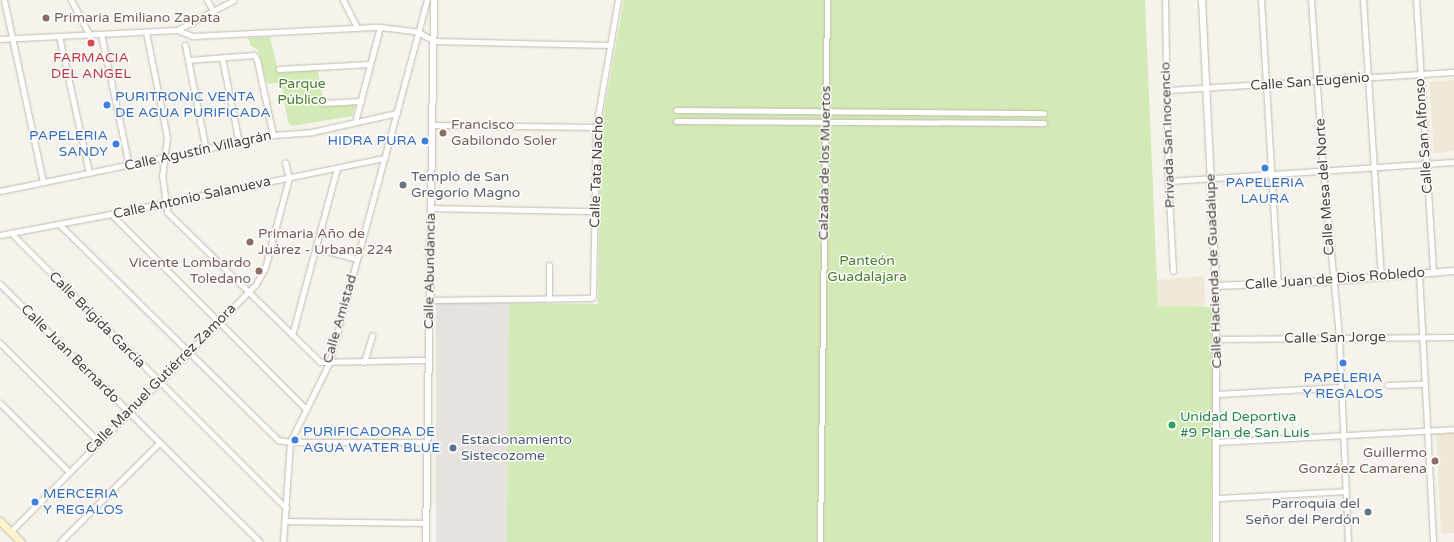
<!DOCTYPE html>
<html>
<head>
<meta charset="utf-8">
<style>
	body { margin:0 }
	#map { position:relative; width:1454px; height:542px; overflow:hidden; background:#f6f3ec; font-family:"Varela Round",sans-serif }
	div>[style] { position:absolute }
	.industrial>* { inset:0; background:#e6e2dd; transform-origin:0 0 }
	.education>* { inset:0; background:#efe8d6 }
	.green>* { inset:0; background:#d2eab5 }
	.roads { filter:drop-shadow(0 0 1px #c2bbae) drop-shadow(0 0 1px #c2bbae) }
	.minor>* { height:5px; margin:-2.5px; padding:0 2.5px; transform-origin:2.5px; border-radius:2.5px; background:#fff }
	.tertiary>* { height:6px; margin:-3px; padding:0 3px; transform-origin:3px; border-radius:3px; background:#fff }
	.secondary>* { height:7px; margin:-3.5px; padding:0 3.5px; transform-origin:3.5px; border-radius:3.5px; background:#fff3cd }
	.dots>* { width:11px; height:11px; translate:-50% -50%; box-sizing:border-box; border:2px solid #fff; border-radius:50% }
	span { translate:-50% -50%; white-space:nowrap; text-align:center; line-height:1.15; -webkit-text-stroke:3px #fff; paint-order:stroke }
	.education-label { font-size:14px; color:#785e54 }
	.left { translate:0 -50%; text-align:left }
	.right { translate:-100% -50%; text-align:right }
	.health-label { font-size:14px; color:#be3a42 }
	.street-label { font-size:14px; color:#4b4439 }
	.park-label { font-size:14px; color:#4a7f2a }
	.shop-label { font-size:14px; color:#366cbe }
	.worship-label { font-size:14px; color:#5b616d }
	.leisure-label { font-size:14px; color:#27864d }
	.service-label { font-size:14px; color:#4e5e75 }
</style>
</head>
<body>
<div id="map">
	<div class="industrial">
		<i style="left:509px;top:303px;width:239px;height:73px;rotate:90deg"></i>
	</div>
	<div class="education">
		<i style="clip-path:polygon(1454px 80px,1454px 151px,1434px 153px,1429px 82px)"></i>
		<i style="clip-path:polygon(1204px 276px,1205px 307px,1158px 306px,1157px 280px)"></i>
		<i style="clip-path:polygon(1454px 433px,1454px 533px,1441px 533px,1436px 434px)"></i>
	</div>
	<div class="green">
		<i style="clip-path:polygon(624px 0,1145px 0,1158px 306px,1214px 307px,1211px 542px,507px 542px,509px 303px,598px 304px,601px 128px)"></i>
		<i style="clip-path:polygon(270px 37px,278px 70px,317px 68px,324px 104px,356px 102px,352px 116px,292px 126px,288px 122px,281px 82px,267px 84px,258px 50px,251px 46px,248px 38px)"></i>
	</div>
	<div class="roads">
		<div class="minor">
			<i style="left:4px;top:0;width:186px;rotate:77.9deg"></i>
			<i style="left:71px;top:0;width:40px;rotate:62deg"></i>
			<i style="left:207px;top:0;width:13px;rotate:61deg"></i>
			<i style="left:343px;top:0;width:31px;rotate:63deg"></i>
			<i style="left:1165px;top:0;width:181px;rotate:89.1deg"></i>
			<i style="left:1168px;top:181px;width:90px;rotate:86.8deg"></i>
			<i style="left:1261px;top:0;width:284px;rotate:86.6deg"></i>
			<i style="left:1311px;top:0;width:170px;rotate:86deg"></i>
			<i style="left:1323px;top:170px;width:168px;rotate:84.5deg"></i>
			<i style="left:1339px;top:337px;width:205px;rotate:87.5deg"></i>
			<i style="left:1363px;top:0;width:277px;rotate:86.3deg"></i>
			<i style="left:1416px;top:0;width:273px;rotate:86.4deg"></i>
			<i style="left:177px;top:30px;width:64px;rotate:-27.8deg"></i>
			<i style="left:146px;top:32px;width:107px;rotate:78.7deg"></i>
			<i style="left:167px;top:137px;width:38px;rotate:97deg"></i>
			<i style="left:162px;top:175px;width:37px;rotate:82deg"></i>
			<i style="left:167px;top:212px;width:214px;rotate:44.4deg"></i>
			<i style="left:320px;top:362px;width:109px;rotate:-1.1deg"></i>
			<i style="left:101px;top:34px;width:135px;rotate:78deg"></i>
			<i style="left:59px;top:36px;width:140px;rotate:77.6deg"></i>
			<i style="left:0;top:39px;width:177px;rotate:-2.9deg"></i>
			<i style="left:177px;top:30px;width:17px;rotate:21deg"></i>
			<i style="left:193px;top:36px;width:187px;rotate:-2.8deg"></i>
			<i style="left:380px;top:27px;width:38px;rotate:7deg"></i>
			<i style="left:418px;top:32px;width:18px;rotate:29deg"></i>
			<i style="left:434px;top:41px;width:176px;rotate:1.3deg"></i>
			<i style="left:185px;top:45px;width:107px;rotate:78.7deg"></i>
			<i style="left:222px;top:58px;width:87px;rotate:78.7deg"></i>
			<i style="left:188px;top:60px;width:66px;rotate:-4.3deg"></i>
			<i style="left:254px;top:55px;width:6px;rotate:59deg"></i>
			<i style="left:257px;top:60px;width:77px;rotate:78deg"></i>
			<i style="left:279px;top:69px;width:91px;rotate:-3.1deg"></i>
			<i style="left:1167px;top:90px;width:288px;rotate:-3.6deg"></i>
			<i style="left:324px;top:103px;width:37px;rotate:-3deg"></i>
			<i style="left:676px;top:110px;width:368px;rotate:0.5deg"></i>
			<i style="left:676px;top:121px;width:368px;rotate:0.3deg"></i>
			<i style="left:355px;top:122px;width:98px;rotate:-75.3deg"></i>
			<i style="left:432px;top:125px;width:164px;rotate:0.7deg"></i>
			<i style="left:1168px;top:181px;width:287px;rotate:-3.8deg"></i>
			<i style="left:0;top:191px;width:279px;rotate:-11.6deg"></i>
			<i style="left:273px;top:135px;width:39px;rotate:-4deg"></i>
			<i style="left:312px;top:132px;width:87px;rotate:-12.6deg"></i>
			<i style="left:431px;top:208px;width:163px;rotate:1.1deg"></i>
			<i style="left:111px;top:214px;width:276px;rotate:45deg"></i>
			<i style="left:59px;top:224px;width:308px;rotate:44.6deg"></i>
			<i style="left:278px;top:440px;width:12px;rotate:9deg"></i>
			<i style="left:290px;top:442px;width:137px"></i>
			<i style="left:11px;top:233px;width:389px;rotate:45deg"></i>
			<i style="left:0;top:235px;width:113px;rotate:-10.7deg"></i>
			<i style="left:111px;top:214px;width:279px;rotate:-11.6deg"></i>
			<i style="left:316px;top:248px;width:42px;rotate:15deg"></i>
			<i style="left:1419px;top:273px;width:269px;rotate:87deg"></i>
			<i style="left:0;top:284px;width:366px;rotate:44.8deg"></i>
			<i style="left:549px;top:299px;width:34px;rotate:-90deg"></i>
			<i style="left:430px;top:300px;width:159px;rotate:-0.7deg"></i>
			<i style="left:589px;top:298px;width:4px;rotate:-14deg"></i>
			<i style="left:593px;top:297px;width:170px;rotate:-89deg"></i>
			<i style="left:596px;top:127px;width:129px;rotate:-80.2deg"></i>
			<i style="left:292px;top:335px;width:173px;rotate:-74.9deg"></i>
			<i style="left:1217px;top:339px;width:237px;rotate:-0.5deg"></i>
			<i style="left:0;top:343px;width:140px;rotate:45deg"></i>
			<i style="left:364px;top:362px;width:28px;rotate:-73deg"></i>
			<i style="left:1388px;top:385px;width:36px;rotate:-2deg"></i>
			<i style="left:1217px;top:394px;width:124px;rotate:-3.2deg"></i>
			<i style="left:0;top:403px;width:98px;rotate:45deg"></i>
			<i style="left:1216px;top:442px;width:238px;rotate:-3.1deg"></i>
			<i style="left:1217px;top:498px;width:128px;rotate:-3.1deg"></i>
			<i style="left:285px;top:521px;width:141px;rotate:0.8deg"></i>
			<i style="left:10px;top:532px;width:349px;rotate:-45.2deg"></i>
			<i style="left:256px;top:284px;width:18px;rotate:-61deg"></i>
			<i style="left:265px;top:268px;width:93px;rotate:-75.1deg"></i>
			<i style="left:289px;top:178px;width:16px;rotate:-104deg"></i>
			<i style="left:60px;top:542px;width:141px;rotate:-45deg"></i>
			<i style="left:283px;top:542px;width:100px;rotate:-86deg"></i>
			<i style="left:290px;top:442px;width:88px;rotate:-63.7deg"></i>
			<i style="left:329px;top:363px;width:376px;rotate:-74.9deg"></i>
			<i style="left:820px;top:542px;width:542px;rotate:-89.26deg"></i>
		</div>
		<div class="tertiary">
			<i style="left:1202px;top:0;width:286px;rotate:87.2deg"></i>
			<i style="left:1216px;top:286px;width:256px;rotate:90deg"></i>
			<i style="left:1216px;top:286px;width:116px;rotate:-2.5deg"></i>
			<i style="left:1332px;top:281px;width:122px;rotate:-4.7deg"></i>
			<i style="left:426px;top:542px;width:542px;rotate:-89.15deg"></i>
		</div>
		<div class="secondary">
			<i style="left:0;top:521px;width:30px;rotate:45deg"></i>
		</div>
	</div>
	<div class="dots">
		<i style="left:46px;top:18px;background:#8d6e63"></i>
		<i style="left:91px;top:43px;background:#e0444e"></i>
		<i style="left:107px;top:105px;background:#3f7fe0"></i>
		<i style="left:443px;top:133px;background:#8d6e63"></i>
		<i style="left:425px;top:141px;background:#3f7fe0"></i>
		<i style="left:116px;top:144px;background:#3f7fe0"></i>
		<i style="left:1265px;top:168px;background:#3f7fe0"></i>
		<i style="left:403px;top:185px;background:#6b7280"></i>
		<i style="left:250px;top:242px;background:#8d6e63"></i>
		<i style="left:259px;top:271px;background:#8d6e63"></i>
		<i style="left:1343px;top:363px;background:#3f7fe0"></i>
		<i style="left:1172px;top:425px;background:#2e9e5b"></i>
		<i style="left:295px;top:440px;background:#3f7fe0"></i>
		<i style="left:453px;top:448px;background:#5c6f8a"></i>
		<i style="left:1435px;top:461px;background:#8d6e63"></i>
		<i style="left:35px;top:502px;background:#3f7fe0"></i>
		<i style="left:1368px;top:512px;background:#6b7280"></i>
	</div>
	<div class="education-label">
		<span class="left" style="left:54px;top:18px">Primaria Emiliano Zapata</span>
		<span class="left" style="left:451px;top:133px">Francisco<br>Gabilondo Soler</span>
		<span class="left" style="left:258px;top:242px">Primaria Año de<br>Juárez - Urbana 224</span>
		<span class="right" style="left:251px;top:271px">Vicente Lombardo<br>Toledano</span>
		<span class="right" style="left:1427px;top:461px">Guillermo<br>Gonzáez Camarena</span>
	</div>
	<div class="health-label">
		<span style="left:91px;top:66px">FARMACIA<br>DEL ANGEL</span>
	</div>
	<div class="street-label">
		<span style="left:1310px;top:82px;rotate:-4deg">Calle San Eugenio</span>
		<span style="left:1168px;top:135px;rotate:-92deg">Privada San Inocencio</span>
		<span style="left:1424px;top:136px;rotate:-94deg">Calle San Alfonso</span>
		<span style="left:198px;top:151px;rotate:-12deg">Calle Agustín Villagrán</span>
		<span style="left:825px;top:163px;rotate:-89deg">Calzada de los Muertos</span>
		<span style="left:597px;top:172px;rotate:-88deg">Calle Tata Nacho</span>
		<span style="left:1325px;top:187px;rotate:-94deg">Calle Mesa del Norte</span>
		<span style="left:192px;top:198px;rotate:-12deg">Calle Antonio Salanueva</span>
		<span style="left:430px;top:271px;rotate:-89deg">Calle Abundancia</span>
		<span style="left:1214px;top:271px;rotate:-92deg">Calle Hacienda de Guadalupe</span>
		<span style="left:1335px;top:279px;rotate:-4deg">Calle Juan de Dios Robledo</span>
		<span style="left:340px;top:319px;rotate:-74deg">Calle Amistad</span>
		<span style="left:97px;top:320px;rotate:45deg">Calle Brígida García</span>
		<span style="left:1335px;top:338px;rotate:-1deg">Calle San Jorge</span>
		<span style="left:70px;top:354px;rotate:45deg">Calle Juan Bernardo</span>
		<span style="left:161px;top:379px;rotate:-45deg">Calle Manuel Gutiérrez Zamora</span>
	</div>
	<div class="park-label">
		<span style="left:302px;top:92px">Parque<br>Público</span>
		<span style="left:867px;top:269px">Panteón<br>Guadalajara</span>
	</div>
	<div class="shop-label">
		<span class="left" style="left:115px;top:105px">PURITRONIC VENTA<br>DE AGUA PURIFICADA</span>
		<span class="right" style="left:108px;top:144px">PAPELERIA<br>SANDY</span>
		<span class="right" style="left:417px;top:141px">HIDRA PURA</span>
		<span style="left:1265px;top:191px">PAPELERIA<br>LAURA</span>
		<span style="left:1343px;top:386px">PAPELERIA<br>Y REGALOS</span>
		<span class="left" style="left:303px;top:440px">PURIFICADORA DE<br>AGUA WATER BLUE</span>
		<span class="left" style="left:43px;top:502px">MERCERIA<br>Y REGALOS</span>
	</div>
	<div class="worship-label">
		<span class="left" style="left:411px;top:185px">Templo de San<br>Gregorio Magno</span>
		<span class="right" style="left:1360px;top:512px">Parroquia del<br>Señor del Perdón</span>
	</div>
	<div class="leisure-label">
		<span class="left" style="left:1180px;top:425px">Unidad Deportiva<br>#9 Plan de San Luis</span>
	</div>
	<div class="service-label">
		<span class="left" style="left:461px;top:448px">Estacionamiento<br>Sistecozome</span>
	</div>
</div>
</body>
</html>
